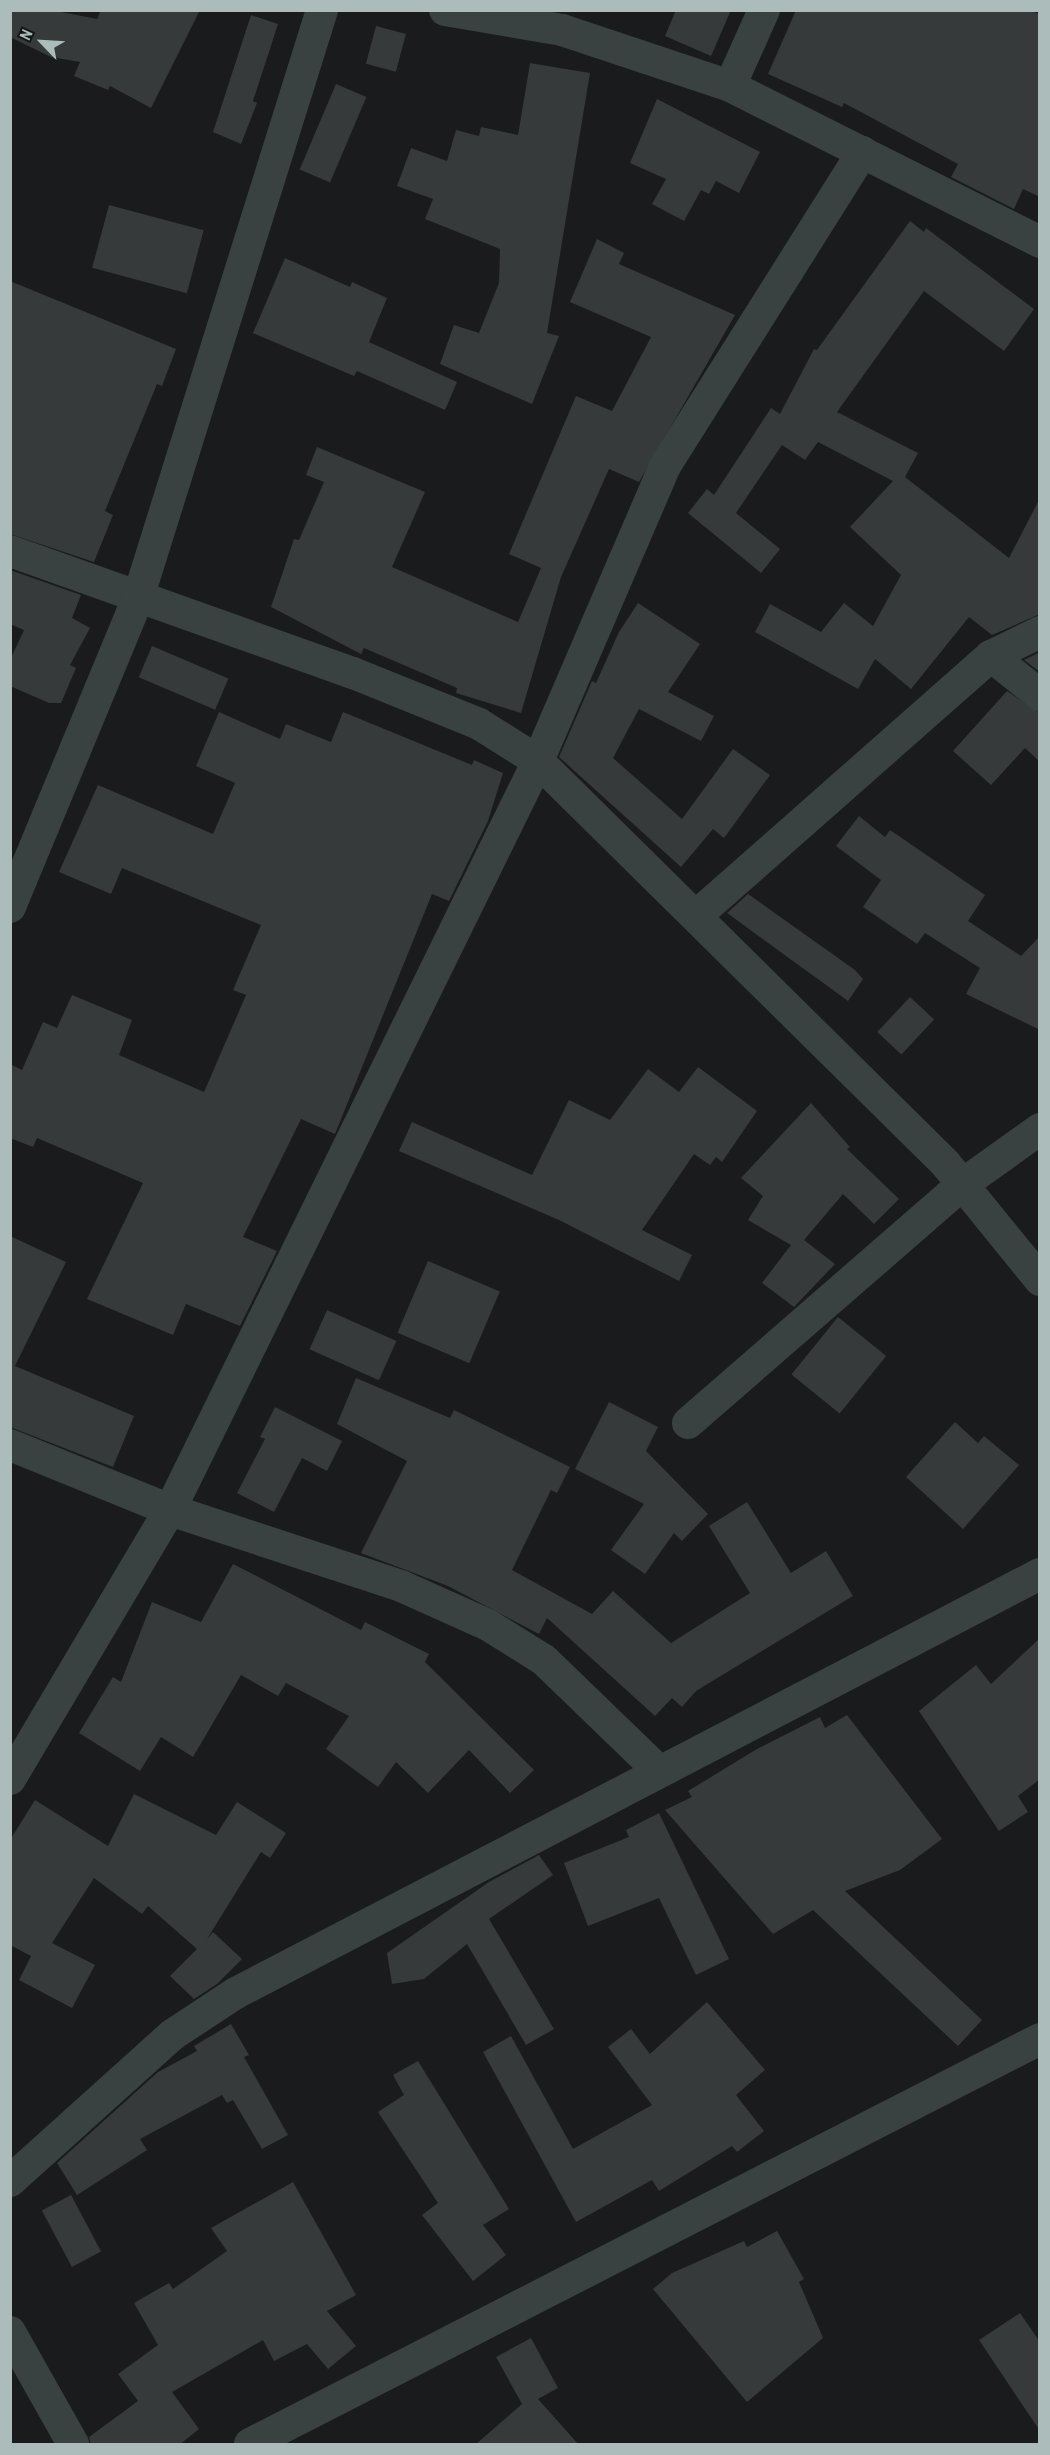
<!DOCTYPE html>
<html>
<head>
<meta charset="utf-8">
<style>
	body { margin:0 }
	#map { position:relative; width:1050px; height:2455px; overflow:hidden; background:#191b1c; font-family:"Archivo Narrow",sans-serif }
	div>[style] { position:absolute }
	.building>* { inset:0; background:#363a3b; transform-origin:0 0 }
	.street>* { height:32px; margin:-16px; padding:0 16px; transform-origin:16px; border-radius:16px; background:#3a4141 }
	span { translate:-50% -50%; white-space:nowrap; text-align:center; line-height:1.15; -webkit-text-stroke:5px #141617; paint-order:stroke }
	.frame { position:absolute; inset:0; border:12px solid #abbcbb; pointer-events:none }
	.north { position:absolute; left:12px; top:12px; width:60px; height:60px; -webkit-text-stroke:4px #141617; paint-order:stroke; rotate:295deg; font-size:16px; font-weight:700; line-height:24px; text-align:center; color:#abbcbb }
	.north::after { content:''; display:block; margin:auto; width:21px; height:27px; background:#abbcbb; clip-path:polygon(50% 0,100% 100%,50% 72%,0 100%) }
</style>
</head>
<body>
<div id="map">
	<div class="building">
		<i style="clip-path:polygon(10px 10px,51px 10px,97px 19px,101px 10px,200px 10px,151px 108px,110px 86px,108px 90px,74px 76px,80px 62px,51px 57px,10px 37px)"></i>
		<i style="clip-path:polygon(676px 10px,731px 10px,711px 56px,665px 36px)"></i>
		<i style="clip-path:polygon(796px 10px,1027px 10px,1040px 14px,1040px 197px,1023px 189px,1014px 209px,951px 177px,958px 164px,844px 103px,842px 107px,768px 74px)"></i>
		<i style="clip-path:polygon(251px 15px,278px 24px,253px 101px,257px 103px,241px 144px,213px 132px)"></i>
		<i style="left:376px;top:26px;width:31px;height:39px;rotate:15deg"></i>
		<i style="clip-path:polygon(530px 63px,590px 73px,547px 333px,559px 336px,532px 404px,440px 364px,454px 325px,479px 333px,499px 283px,500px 249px,425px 219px,433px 199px,397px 186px,411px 148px,447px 161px,456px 130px,479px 136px,481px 127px,518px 135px)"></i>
		<i style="left:336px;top:84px;width:33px;height:93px;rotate:23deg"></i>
		<i style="clip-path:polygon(657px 99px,760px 152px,739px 193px,716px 181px,709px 194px,701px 190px,684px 221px,652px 204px,666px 179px,630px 163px)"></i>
		<i style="left:109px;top:205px;width:98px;height:65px;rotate:15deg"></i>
		<i style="clip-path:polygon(910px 221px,924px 232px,926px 228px,1034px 309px,1004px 351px,924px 291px,837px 412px,918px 453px,905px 477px,1009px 558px,1040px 498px,1040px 614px,992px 635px,969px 617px,911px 689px,875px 659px,858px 689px,755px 632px,770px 604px,821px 632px,844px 603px,873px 626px,901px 575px,850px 527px,893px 481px,818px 442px,805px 460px,782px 445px,736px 513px,780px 549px,761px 573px,688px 513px,707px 489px,714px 495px,771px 408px,780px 414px,814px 349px,817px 350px)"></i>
		<i style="clip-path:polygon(597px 239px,624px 253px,619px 264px,735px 315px,639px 482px,609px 469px,561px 577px,521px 713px,456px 693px,457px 688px,364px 648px,361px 654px,271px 607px,294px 539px,299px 540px,324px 482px,306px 475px,317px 447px,425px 492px,392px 567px,518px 622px,541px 568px,509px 554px,576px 396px,612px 411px,651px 337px,570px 302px)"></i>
		<i style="clip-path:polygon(285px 258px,350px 287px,352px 282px,387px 298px,369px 342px,457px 382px,445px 410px,357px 371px,354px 376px,253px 333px)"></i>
		<i style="clip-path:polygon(10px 281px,176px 349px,162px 386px,157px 384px,105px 511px,113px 515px,94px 562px,10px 534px)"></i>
		<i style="clip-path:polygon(10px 570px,81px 595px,72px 618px,90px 628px,70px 665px,76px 668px,61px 703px,49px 703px,10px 686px,10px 660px,24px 630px,10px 624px)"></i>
		<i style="clip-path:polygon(638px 603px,700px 644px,668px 692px,714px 716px,701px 741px,639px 709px,613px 758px,682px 819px,733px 749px,770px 775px,724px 838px,713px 829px,681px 867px,559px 757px,592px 681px,596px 683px,619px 632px)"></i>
		<i style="left:152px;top:646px;width:83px;height:34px;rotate:23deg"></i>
		<i style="clip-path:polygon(1040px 652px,1040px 672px,1024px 660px)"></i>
		<i style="clip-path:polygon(1007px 691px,1040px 713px,1040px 762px,1025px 748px,991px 785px,953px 751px)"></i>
		<i style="clip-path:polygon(219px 712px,280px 739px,286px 724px,331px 742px,343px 712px,472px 765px,474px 760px,503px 773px,488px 821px,449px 901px,432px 894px,335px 1134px,301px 1119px,243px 1237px,277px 1251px,240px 1326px,186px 1304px,173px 1335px,87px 1299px,143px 1183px,37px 1138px,33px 1147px,10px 1138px,10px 1064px,22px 1070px,43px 1022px,57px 1028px,72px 995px,132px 1020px,119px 1055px,204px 1092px,246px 995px,233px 990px,261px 925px,122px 868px,111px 894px,59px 872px,98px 785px,213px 834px,235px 783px,196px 766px)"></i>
		<i style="clip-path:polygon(859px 816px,885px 837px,890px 830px,985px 895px,968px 921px,1021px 956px,1040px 936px,1040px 1030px,966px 994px,980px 968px,925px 933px,917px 944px,863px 907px,881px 880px,836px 846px)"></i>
		<i style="clip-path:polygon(748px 894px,855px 970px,863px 979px,848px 1001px,727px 913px)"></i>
		<i style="left:910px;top:997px;width:33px;height:48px;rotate:43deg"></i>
		<i style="clip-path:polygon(698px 1067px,757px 1111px,722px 1162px,716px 1157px,710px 1165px,694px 1154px,642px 1230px,692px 1255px,679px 1281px,559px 1220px,399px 1151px,412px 1122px,532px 1175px,569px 1100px,610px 1120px,648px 1069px,679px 1092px)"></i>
		<i style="clip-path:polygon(811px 1103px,850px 1147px,847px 1149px,899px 1199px,874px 1224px,843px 1194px,804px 1240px,835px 1264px,794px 1307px,762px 1283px,791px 1245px,748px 1220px,763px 1196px,741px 1178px)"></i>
		<i style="clip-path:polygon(10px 1236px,66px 1262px,15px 1366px,134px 1416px,113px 1467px,10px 1427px)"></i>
		<i style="left:428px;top:1261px;width:78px;height:78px;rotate:23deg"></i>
		<i style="left:327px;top:1310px;width:76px;height:43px;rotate:24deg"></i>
		<i style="left:838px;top:1317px;width:62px;height:74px;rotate:39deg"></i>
		<i style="clip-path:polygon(356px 1378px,450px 1418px,454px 1410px,570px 1467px,557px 1493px,551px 1490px,512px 1570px,592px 1614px,613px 1591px,671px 1643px,750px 1593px,709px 1526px,747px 1502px,791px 1573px,826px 1551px,853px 1596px,696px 1691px,682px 1707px,672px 1698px,655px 1716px,547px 1618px,539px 1634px,448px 1586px,361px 1553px,407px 1461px,337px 1424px)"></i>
		<i style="clip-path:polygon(609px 1402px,658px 1427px,646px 1451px,708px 1514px,682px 1541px,674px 1533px,645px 1574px,611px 1550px,644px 1504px,575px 1469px)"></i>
		<i style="clip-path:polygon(275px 1407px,342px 1441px,327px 1471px,302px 1458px,274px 1512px,237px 1493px,265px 1439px,260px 1437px)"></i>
		<i style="clip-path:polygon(955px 1422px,978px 1443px,984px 1436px,1019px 1465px,963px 1529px,906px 1477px)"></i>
		<i style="clip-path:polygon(233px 1564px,361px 1630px,365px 1622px,429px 1654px,425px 1662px,534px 1770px,510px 1793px,469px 1750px,428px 1793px,396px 1762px,378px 1787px,326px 1749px,349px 1716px,286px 1683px,278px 1696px,241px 1675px,193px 1757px,161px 1737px,140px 1771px,79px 1733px,113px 1677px,121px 1682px,152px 1602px,201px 1622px)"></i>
		<i style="clip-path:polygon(1040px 1638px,1040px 1779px,1018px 1796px,1028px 1812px,999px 1831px,919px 1711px,976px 1665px,991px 1684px)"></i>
		<i style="clip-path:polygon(847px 1715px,942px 1839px,900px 1870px,845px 1891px,982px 2020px,958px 2046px,813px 1910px,773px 1934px,665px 1810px,692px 1797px,688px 1791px,757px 1749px,820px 1717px,825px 1728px)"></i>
		<i style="clip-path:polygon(134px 1794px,216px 1835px,237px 1802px,286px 1833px,270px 1858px,261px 1852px,207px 1939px,213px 1932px,242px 1959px,217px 1984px,194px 1999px,170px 1976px,197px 1949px,148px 1906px,142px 1914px,94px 1878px,52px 1943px,95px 1965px,72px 2008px,19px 1980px,31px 1956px,10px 1945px,10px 1840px,35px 1800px,108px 1846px)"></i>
		<i style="clip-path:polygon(659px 1813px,729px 1959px,696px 1975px,659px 1898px,588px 1926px,564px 1863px,629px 1837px,626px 1830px)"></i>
		<i style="clip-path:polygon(539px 1855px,553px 1875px,489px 1919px,554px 2029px,526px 2045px,467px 1944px,424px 1979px,392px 1984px,387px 1953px,489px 1882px)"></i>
		<i style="clip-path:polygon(707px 2002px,765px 2070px,736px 2095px,764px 2131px,737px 2152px,732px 2146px,659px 2191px,652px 2180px,576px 2222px,483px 2052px,511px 2036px,573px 2149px,652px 2105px,608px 2047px,631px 2029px,650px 2054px)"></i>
		<i style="clip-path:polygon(231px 2024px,249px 2055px,244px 2057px,288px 2135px,262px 2149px,233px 2100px,227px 2103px,222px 2095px,140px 2139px,147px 2150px,77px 2195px,57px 2163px,158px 2072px,197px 2051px,194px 2046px)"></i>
		<i style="clip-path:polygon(418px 2061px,509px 2209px,483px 2225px,506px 2255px,473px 2281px,422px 2215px,438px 2203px,378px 2112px,404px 2095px,393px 2075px)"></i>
		<i style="clip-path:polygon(293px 2182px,356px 2295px,327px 2311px,356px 2346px,328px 2369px,307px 2344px,274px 2361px,263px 2340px,172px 2392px,199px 2429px,179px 2445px,91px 2445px,89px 2437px,138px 2401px,118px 2374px,158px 2345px,134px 2303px,169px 2283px,173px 2289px,227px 2251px,211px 2228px)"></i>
		<i style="left:71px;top:2195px;width:64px;height:33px;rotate:62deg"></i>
		<i style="clip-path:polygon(777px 2231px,804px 2279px,799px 2282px,823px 2338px,747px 2402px,653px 2289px,672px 2273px,744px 2241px,747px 2247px)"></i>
		<i style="clip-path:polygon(1020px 2313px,1040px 2342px,1040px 2431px,979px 2340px)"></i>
		<i style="clip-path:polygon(531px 2338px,558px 2388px,538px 2399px,579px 2445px,475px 2445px,522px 2404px,496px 2357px)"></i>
	</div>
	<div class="street">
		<i style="left:445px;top:10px;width:119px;rotate:9.7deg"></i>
		<i style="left:562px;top:30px;width:177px;rotate:18.4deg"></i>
		<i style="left:730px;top:86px;width:347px;rotate:26.7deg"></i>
		<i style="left:730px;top:86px;width:83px;rotate:-65.9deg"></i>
		<i style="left:10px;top:551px;width:364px;rotate:19.6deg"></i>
		<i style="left:353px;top:673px;width:136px;rotate:22deg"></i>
		<i style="left:479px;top:724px;width:70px;rotate:32.1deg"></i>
		<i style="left:538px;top:761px;width:572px;rotate:44.65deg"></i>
		<i style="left:945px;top:1163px;width:151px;rotate:50.9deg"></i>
		<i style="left:991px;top:656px;width:63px;rotate:38.5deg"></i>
		<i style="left:10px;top:907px;width:334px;rotate:-67.5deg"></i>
		<i style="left:138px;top:598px;width:616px;rotate:-72.62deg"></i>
		<i style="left:696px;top:916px;width:393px;rotate:-41.4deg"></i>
		<i style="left:991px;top:656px;width:55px;rotate:-26.1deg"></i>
		<i style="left:688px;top:1423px;width:364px;rotate:-41deg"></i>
		<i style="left:963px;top:1184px;width:95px;rotate:-35.5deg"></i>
		<i style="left:10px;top:1445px;width:173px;rotate:22.1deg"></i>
		<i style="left:170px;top:1510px;width:243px;rotate:18.2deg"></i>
		<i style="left:401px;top:1586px;width:95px;rotate:24.1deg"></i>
		<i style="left:488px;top:1625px;width:66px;rotate:32deg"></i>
		<i style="left:544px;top:1660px;width:160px;rotate:44deg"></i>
		<i style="left:10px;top:1779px;width:313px;rotate:-59.3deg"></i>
		<i style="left:170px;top:1510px;width:835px;rotate:-63.83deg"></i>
		<i style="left:538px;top:761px;width:321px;rotate:-66.7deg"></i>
		<i style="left:665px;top:466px;width:371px;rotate:-57.8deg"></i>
		<i style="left:10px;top:2181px;width:218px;rotate:-42deg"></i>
		<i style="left:172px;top:2035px;width:77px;rotate:-33.3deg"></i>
		<i style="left:236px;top:1993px;width:907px;rotate:-27.53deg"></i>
		<i style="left:10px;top:2332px;width:129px;rotate:60.6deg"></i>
		<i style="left:250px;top:2444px;width:888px;rotate:-27.14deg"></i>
	</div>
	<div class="frame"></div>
	<div class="north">N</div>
</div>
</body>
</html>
